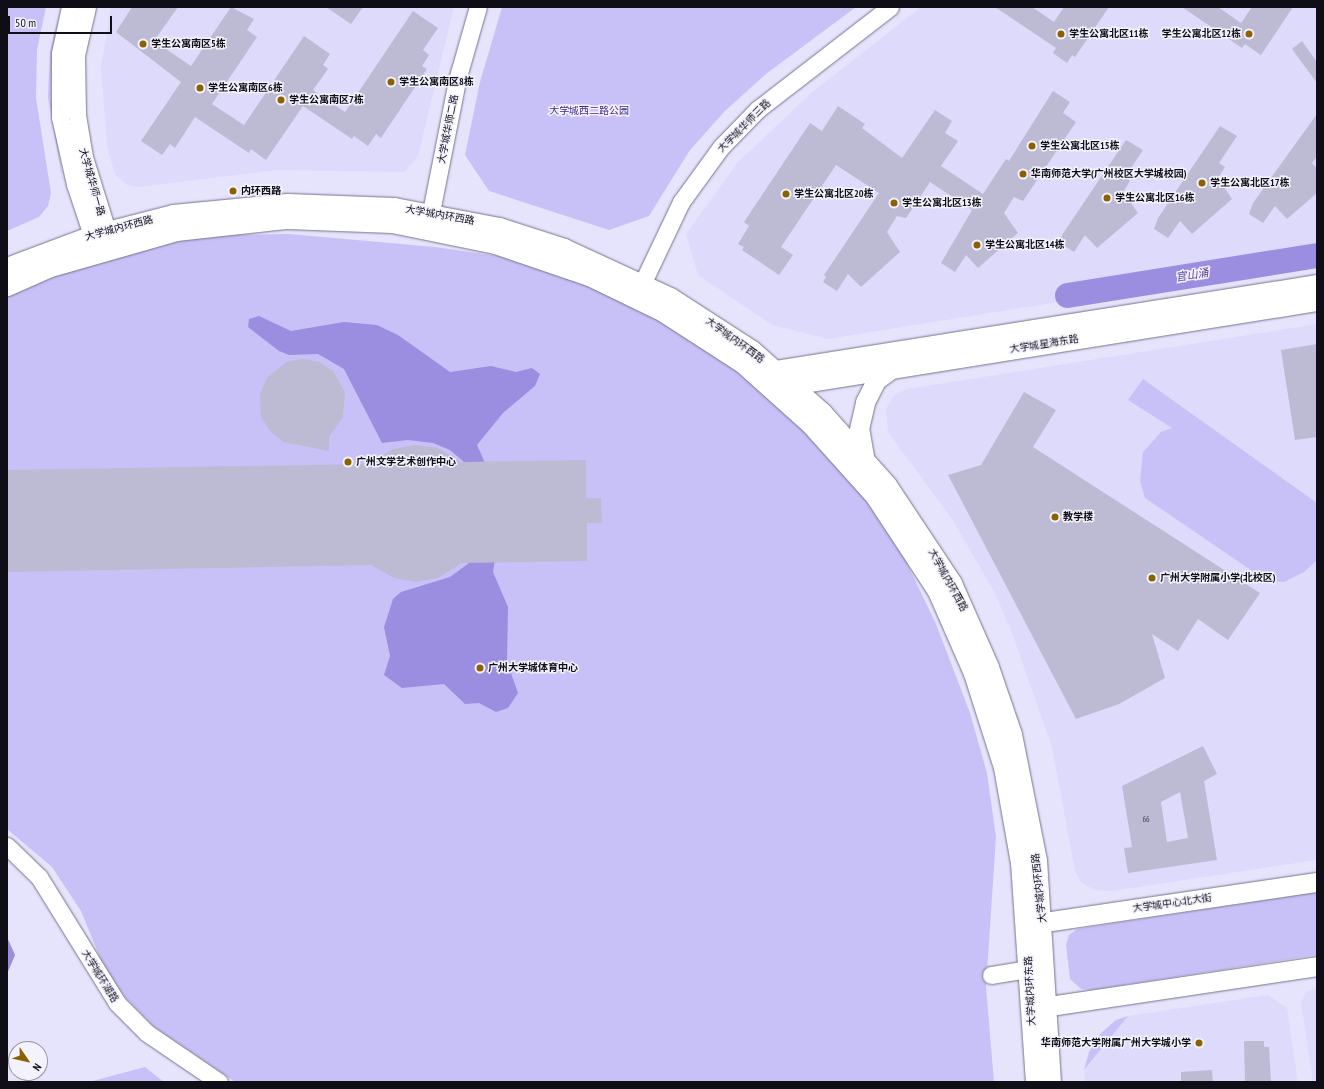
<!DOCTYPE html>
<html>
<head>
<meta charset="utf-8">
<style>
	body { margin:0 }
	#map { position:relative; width:1324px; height:1089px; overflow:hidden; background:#e6e3fd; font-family:"PT Sans Narrow","Noto Sans SC",sans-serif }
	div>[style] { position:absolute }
	.built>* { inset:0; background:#dedafc }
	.green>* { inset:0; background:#c8c1f7 }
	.water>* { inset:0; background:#9b8de0 }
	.river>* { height:25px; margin:-12.5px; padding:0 12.5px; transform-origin:12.5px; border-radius:12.5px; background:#9b8de0 }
	.building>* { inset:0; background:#bdbad4 }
	.roads { filter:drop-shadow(0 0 1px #76738b) drop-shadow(0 0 1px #76738b) }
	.tertiary>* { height:17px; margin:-8.5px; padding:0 8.5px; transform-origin:8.5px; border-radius:8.5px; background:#fff }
	.secondary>* { height:19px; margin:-9.5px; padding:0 9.5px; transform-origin:9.5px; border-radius:9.5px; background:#fff }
	.dots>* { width:11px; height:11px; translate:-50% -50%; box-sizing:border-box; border:2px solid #f3f2fd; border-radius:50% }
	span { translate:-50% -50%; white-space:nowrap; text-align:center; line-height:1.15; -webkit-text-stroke:3px #f3f2fd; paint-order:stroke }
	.number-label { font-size:8px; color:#3a3946 }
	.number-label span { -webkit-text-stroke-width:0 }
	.poi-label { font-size:10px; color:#0f0e16; font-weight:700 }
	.left { translate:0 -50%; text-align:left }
	.right { translate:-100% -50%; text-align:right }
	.park-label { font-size:10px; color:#442888 }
	.street-label { font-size:10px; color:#0f0e16 }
	.water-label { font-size:11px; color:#553b9c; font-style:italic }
	.frame { position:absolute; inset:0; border:8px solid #0f0e16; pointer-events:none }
	.north { position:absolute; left:8px; top:1041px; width:40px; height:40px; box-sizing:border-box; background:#f3f2fd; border:1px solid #9897a1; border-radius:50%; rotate:124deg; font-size:11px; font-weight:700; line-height:16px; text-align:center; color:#0f0e16 }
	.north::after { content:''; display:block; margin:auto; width:14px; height:18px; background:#8a6201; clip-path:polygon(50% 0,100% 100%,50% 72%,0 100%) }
	.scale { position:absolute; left:8px; top:16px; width:104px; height:18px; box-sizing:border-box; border:2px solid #0f0e16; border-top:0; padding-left:5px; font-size:12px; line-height:14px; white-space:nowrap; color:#0f0e16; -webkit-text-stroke:3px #f3f2fd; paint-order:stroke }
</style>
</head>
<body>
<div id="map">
	<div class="built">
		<i style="clip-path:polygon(111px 7px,454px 7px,418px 156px,405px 172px,278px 170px,138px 187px,127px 185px,115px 175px,107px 146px,101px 67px)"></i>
		<i style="clip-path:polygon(921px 7px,1317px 7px,1317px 249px,1064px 289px,1065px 301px,828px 339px,772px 325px,698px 275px,686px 234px,737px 163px,810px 94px)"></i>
		<i style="clip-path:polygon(1317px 324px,1317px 860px,1112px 891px,1094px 890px,1081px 882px,1075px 871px,1052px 747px,1012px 633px,995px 593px,952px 519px,888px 432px,886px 408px,896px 394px,907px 389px)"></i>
		<i style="clip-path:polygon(1317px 987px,1317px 1082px,1313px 1082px,1301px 1002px,1306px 992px)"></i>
		<i style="clip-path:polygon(1268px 995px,1287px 1008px,1298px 1082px,1085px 1082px,1084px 1070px,1128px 1016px)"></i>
	</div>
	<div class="green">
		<i style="clip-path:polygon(7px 7px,46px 7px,37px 50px,36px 98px,51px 193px,48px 206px,39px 217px,7px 231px)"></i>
		<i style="clip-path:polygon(61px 7px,52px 52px,51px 97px,63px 183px,48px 97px,50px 52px)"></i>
		<i style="clip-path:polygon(502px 7px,856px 7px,766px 74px,725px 111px,690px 150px,649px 216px,609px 230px,489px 191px,465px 155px,480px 82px)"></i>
		<i style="clip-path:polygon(289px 234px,435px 247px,520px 259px,642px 306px,727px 359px,832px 445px,892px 532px,936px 624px,970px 713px,987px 773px,996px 837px,986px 987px,994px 1082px,235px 1082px,153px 1026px,125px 997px,103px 965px,81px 911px,52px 867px,7px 829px,7px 291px,112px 247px,212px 235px)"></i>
		<i style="clip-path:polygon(1143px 379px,1317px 503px,1317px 560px,1304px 572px,1284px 582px,1267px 581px,1145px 498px,1140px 481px,1143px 452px,1161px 432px,1172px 428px,1128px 400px)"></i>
		<i style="clip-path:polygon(1317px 892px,1317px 955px,1091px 990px,1081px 989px,1070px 979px,1066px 945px,1069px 935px,1077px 929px)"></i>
		<i style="clip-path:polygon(1128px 1016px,1084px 1070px,1089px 1052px,1101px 1033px,1116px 1020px)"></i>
		<i style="clip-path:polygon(145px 1067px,164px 1082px,89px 1082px)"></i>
	</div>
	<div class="water">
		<i style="clip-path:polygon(259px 316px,291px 331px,344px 322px,377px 325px,398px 335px,450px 372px,491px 366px,516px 372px,532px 368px,540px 374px,535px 386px,503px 413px,477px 445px,486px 465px,497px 548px,493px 572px,508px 607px,507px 662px,518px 693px,508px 708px,496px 712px,479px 703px,465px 704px,444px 684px,402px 688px,384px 675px,390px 656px,384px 627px,393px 599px,401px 592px,450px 577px,469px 563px,464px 462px,450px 450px,433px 443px,408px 440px,382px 443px,344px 369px,318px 354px,289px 355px,279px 351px,248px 327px,249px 319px)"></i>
		<i style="clip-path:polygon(7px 937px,15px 955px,7px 974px)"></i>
	</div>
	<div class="river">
		<i style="left:1067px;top:295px;width:253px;rotate:-9.1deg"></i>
	</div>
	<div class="building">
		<i style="clip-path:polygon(132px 7px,178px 7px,154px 41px,191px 66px,231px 7px,254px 19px,247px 30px,257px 37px,212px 104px,244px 125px,304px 36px,330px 54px,323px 65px,328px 69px,313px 90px,345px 112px,413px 11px,438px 28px,423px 50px,429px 55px,422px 66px,427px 69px,381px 138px,376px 134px,368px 146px,354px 136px,352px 139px,303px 106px,266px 160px,251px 149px,249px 153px,195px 117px,175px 148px,170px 144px,162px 155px,141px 141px,181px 82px,116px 32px)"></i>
		<i style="clip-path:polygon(326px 7px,363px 7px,351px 24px)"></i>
		<i style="clip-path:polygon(995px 7px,1032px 7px,1054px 22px,1064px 7px,1109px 7px,1075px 57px,1072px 55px,1067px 63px,1053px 53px,1056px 48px)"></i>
		<i style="clip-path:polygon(1182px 7px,1218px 7px,1241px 23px,1252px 7px,1293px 7px,1261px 55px,1245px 44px,1242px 48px)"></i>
		<i style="clip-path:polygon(1302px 41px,1317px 62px,1317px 83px,1292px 49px)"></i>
		<i style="clip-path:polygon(1053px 91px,1070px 102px,1063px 113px,1076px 122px,1023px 201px,1014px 197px,1004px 213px,1018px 233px,978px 268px,966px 255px,955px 272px,941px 263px,972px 210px,930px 182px,906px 218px,897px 216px,887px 232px,900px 252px,861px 287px,848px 274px,837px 291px,823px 282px,826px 277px,824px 275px,879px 193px,836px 165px,781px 247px,793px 255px,779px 275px,742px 250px,744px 247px,738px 244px,749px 226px,744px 222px,810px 123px,822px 131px,838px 106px,865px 124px,862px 128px,902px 158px,935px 110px,952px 121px,945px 133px,958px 141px,941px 166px,983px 194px,1006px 159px,1009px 161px)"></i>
		<i style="clip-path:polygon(1317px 114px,1317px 156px,1312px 163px,1317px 168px,1317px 193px,1287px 219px,1275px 206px,1263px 223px,1249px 214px,1253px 203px)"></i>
		<i style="clip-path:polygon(1220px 126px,1237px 136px,1219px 163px,1225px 167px,1218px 178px,1232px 199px,1192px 234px,1180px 221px,1168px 238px,1154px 229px,1158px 218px)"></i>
		<i style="clip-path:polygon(1126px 140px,1143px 150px,1125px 177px,1130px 181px,1123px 192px,1138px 213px,1097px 248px,1085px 235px,1074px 252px,1060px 243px,1062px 235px)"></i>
		<i style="clip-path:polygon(1317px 344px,1317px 437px,1295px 440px,1281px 350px)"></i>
		<i style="clip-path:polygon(303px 359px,319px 362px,333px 371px,345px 392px,343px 417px,329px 437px,329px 451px,283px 442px,270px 431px,261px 417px,260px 393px,267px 378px,286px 362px)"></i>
		<i style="clip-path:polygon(1024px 392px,1056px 410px,1033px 447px,1260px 593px,1228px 640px,1198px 619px,1178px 651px,1152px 634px,1165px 678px,1119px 704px,1076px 719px,948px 475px,981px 465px)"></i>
		<i style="clip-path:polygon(415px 445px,438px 448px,461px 462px,586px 460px,586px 498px,601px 498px,602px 523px,587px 523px,587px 561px,462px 563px,438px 578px,416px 582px,394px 578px,371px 565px,7px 572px,7px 470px,369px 464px,393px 449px)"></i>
		<i style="clip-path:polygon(evenodd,1203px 746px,1217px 774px,1204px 781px,1217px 860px,1128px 873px,1124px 848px,1132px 847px,1122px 786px,1203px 746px,1180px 792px,1188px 838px,1167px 842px,1161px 802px,1180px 792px)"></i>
		<i style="clip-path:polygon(1244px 1041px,1264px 1041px,1264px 1047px,1269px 1047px,1271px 1082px,1245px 1082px)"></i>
		<i style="clip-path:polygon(1212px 1070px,1213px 1082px,1181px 1082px,1181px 1072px)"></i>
	</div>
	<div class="roads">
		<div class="tertiary">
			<i style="left:70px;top:7px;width:47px;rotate:102.3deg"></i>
			<i style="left:60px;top:53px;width:64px;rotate:90deg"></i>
			<i style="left:60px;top:117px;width:69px;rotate:77.4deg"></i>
			<i style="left:75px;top:184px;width:54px;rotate:71.6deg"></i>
			<i style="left:92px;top:235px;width:15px;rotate:48deg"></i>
			<i style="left:87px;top:7px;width:49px;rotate:102.9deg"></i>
			<i style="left:76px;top:55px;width:60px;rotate:89deg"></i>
			<i style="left:77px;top:115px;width:43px;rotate:80.5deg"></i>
			<i style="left:84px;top:157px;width:77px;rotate:72.7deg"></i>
			<i style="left:107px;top:231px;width:14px;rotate:98deg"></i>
			<i style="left:428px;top:227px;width:150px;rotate:-78.8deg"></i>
			<i style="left:457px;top:80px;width:76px;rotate:-74deg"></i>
			<i style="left:643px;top:282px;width:89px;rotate:-64.6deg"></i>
			<i style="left:681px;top:202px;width:68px;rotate:-54deg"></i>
			<i style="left:721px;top:147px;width:53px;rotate:-45.8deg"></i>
			<i style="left:758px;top:109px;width:167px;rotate:-37.7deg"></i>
			<i style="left:7px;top:846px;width:45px;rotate:44.1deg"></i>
			<i style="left:39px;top:877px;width:148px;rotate:58.2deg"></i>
			<i style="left:117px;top:1003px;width:42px;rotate:45deg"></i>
			<i style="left:147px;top:1033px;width:87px;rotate:34.2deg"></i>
			<i style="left:991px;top:975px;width:50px;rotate:-9.3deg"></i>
		</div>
		<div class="secondary">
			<i style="left:7px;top:267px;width:91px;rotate:-20.6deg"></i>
			<i style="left:92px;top:235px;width:84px;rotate:-14.5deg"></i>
			<i style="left:173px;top:214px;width:115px;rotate:-5.5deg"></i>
			<i style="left:287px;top:203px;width:107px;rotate:2.1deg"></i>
			<i style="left:394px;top:207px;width:107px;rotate:10.8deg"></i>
			<i style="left:499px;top:227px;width:68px;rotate:17.9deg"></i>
			<i style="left:564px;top:248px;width:117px;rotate:24.8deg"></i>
			<i style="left:670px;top:297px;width:98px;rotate:32.9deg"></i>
			<i style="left:752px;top:350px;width:94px;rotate:41.5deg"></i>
			<i style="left:822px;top:412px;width:98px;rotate:48.3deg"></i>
			<i style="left:887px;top:485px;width:118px;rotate:56.4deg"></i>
			<i style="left:952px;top:583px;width:92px;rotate:66.2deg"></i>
			<i style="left:989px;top:667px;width:71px;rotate:71.1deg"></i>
			<i style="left:1012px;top:734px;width:128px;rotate:78.8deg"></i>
			<i style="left:1037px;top:860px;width:222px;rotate:86.4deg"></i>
			<i style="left:7px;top:286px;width:47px;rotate:-23.8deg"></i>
			<i style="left:50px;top:267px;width:131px;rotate:-15.9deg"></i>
			<i style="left:176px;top:231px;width:112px;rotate:-6.2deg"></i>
			<i style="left:287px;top:219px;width:105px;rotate:2.2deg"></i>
			<i style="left:392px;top:223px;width:105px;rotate:11.5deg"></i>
			<i style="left:495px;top:244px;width:99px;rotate:18.8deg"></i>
			<i style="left:589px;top:276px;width:82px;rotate:25.9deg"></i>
			<i style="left:663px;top:312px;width:94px;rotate:32.8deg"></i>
			<i style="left:742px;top:363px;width:91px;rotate:41.9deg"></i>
			<i style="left:810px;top:424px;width:96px;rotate:48deg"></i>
			<i style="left:874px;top:495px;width:115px;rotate:56.7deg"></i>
			<i style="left:937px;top:591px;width:90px;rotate:66.3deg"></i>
			<i style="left:973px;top:673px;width:99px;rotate:72.3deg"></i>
			<i style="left:1003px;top:767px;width:97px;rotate:79.9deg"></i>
			<i style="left:1020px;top:862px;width:221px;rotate:86.1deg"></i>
			<i style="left:776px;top:370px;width:548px;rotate:-9.03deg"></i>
			<i style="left:784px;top:386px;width:540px;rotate:-9.06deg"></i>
			<i style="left:864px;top:456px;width:27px;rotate:-100deg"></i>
			<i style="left:859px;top:429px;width:28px;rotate:-77deg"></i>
			<i style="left:865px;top:402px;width:25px;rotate:-63deg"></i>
			<i style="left:876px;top:380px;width:19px;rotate:-36deg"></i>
			<i style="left:1031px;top:924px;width:289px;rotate:-8.4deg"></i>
			<i style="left:1036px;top:1008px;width:284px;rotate:-8.5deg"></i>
		</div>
	</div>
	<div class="dots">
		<i style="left:1061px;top:34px;background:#8a6201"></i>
		<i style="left:1249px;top:34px;background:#8a6201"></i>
		<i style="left:143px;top:44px;background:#8a6201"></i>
		<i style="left:391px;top:82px;background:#8a6201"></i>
		<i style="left:200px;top:88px;background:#8a6201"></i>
		<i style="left:281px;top:100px;background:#8a6201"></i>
		<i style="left:1032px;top:146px;background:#8a6201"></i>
		<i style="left:1023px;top:174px;background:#8a6201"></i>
		<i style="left:1202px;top:183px;background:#8a6201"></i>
		<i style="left:233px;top:191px;background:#8a6201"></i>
		<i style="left:786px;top:194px;background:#8a6201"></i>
		<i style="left:1107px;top:198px;background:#8a6201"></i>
		<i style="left:894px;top:203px;background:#8a6201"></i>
		<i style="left:977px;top:245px;background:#8a6201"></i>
		<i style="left:348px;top:462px;background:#8a6201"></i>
		<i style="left:1055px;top:517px;background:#8a6201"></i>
		<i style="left:1152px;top:578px;background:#8a6201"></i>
		<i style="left:480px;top:668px;background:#8a6201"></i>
		<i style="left:1199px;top:1043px;background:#8a6201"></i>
	</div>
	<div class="number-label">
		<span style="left:1146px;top:820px">66</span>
	</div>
	<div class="poi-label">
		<span class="left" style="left:1069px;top:34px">学生公寓北区11栋</span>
		<span class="right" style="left:1241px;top:34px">学生公寓北区12栋</span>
		<span class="left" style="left:151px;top:44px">学生公寓南区5栋</span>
		<span class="left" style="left:399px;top:82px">学生公寓南区8栋</span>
		<span class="left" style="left:208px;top:88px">学生公寓南区6栋</span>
		<span class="left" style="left:289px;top:100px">学生公寓南区7栋</span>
		<span class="left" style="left:1040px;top:146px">学生公寓北区15栋</span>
		<span class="left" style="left:1031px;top:174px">华南师范大学(广州校区大学城校园)</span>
		<span class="left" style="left:1210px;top:183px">学生公寓北区17栋</span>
		<span class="left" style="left:241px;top:191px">内环西路</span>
		<span class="left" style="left:794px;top:194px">学生公寓北区20栋</span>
		<span class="left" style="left:1115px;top:198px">学生公寓北区16栋</span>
		<span class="left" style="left:902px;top:203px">学生公寓北区13栋</span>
		<span class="left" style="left:985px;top:245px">学生公寓北区14栋</span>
		<span class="left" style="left:356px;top:462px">广州文学艺术创作中心</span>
		<span class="left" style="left:1063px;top:517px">教学楼</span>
		<span class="left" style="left:1160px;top:578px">广州大学附属小学(北校区)</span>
		<span class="left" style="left:488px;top:668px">广州大学城体育中心</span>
		<span class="right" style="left:1191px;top:1043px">华南师范大学附属广州大学城小学</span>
	</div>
	<div class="park-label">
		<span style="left:589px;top:111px">大学城西二路公园</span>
	</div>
	<div class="street-label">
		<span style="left:744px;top:126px;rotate:-45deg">大学城华师三路</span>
		<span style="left:448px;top:129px;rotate:-79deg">大学城华师二路</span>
		<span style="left:92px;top:182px;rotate:74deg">大学城华师一路</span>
		<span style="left:440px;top:215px;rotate:10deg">大学城内环西路</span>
		<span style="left:119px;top:228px;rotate:-15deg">大学城内环西路</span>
		<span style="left:735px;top:340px;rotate:36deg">大学城内环西路</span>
		<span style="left:1044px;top:344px;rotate:-9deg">大学城星海东路</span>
		<span style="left:948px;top:580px;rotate:61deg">大学城内环西路</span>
		<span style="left:1039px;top:888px;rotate:-96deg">大学城内环西路</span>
		<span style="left:1172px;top:903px;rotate:-8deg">大学城中心北大街</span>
		<span style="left:100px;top:976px;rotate:58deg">大学城环湖路</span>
		<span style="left:1030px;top:991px;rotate:-93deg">大学城内环东路</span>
	</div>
	<div class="water-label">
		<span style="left:1192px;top:275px;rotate:-9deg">官山涌</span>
	</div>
	<div class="frame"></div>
	<div class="north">N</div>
	<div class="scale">50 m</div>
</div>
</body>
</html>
